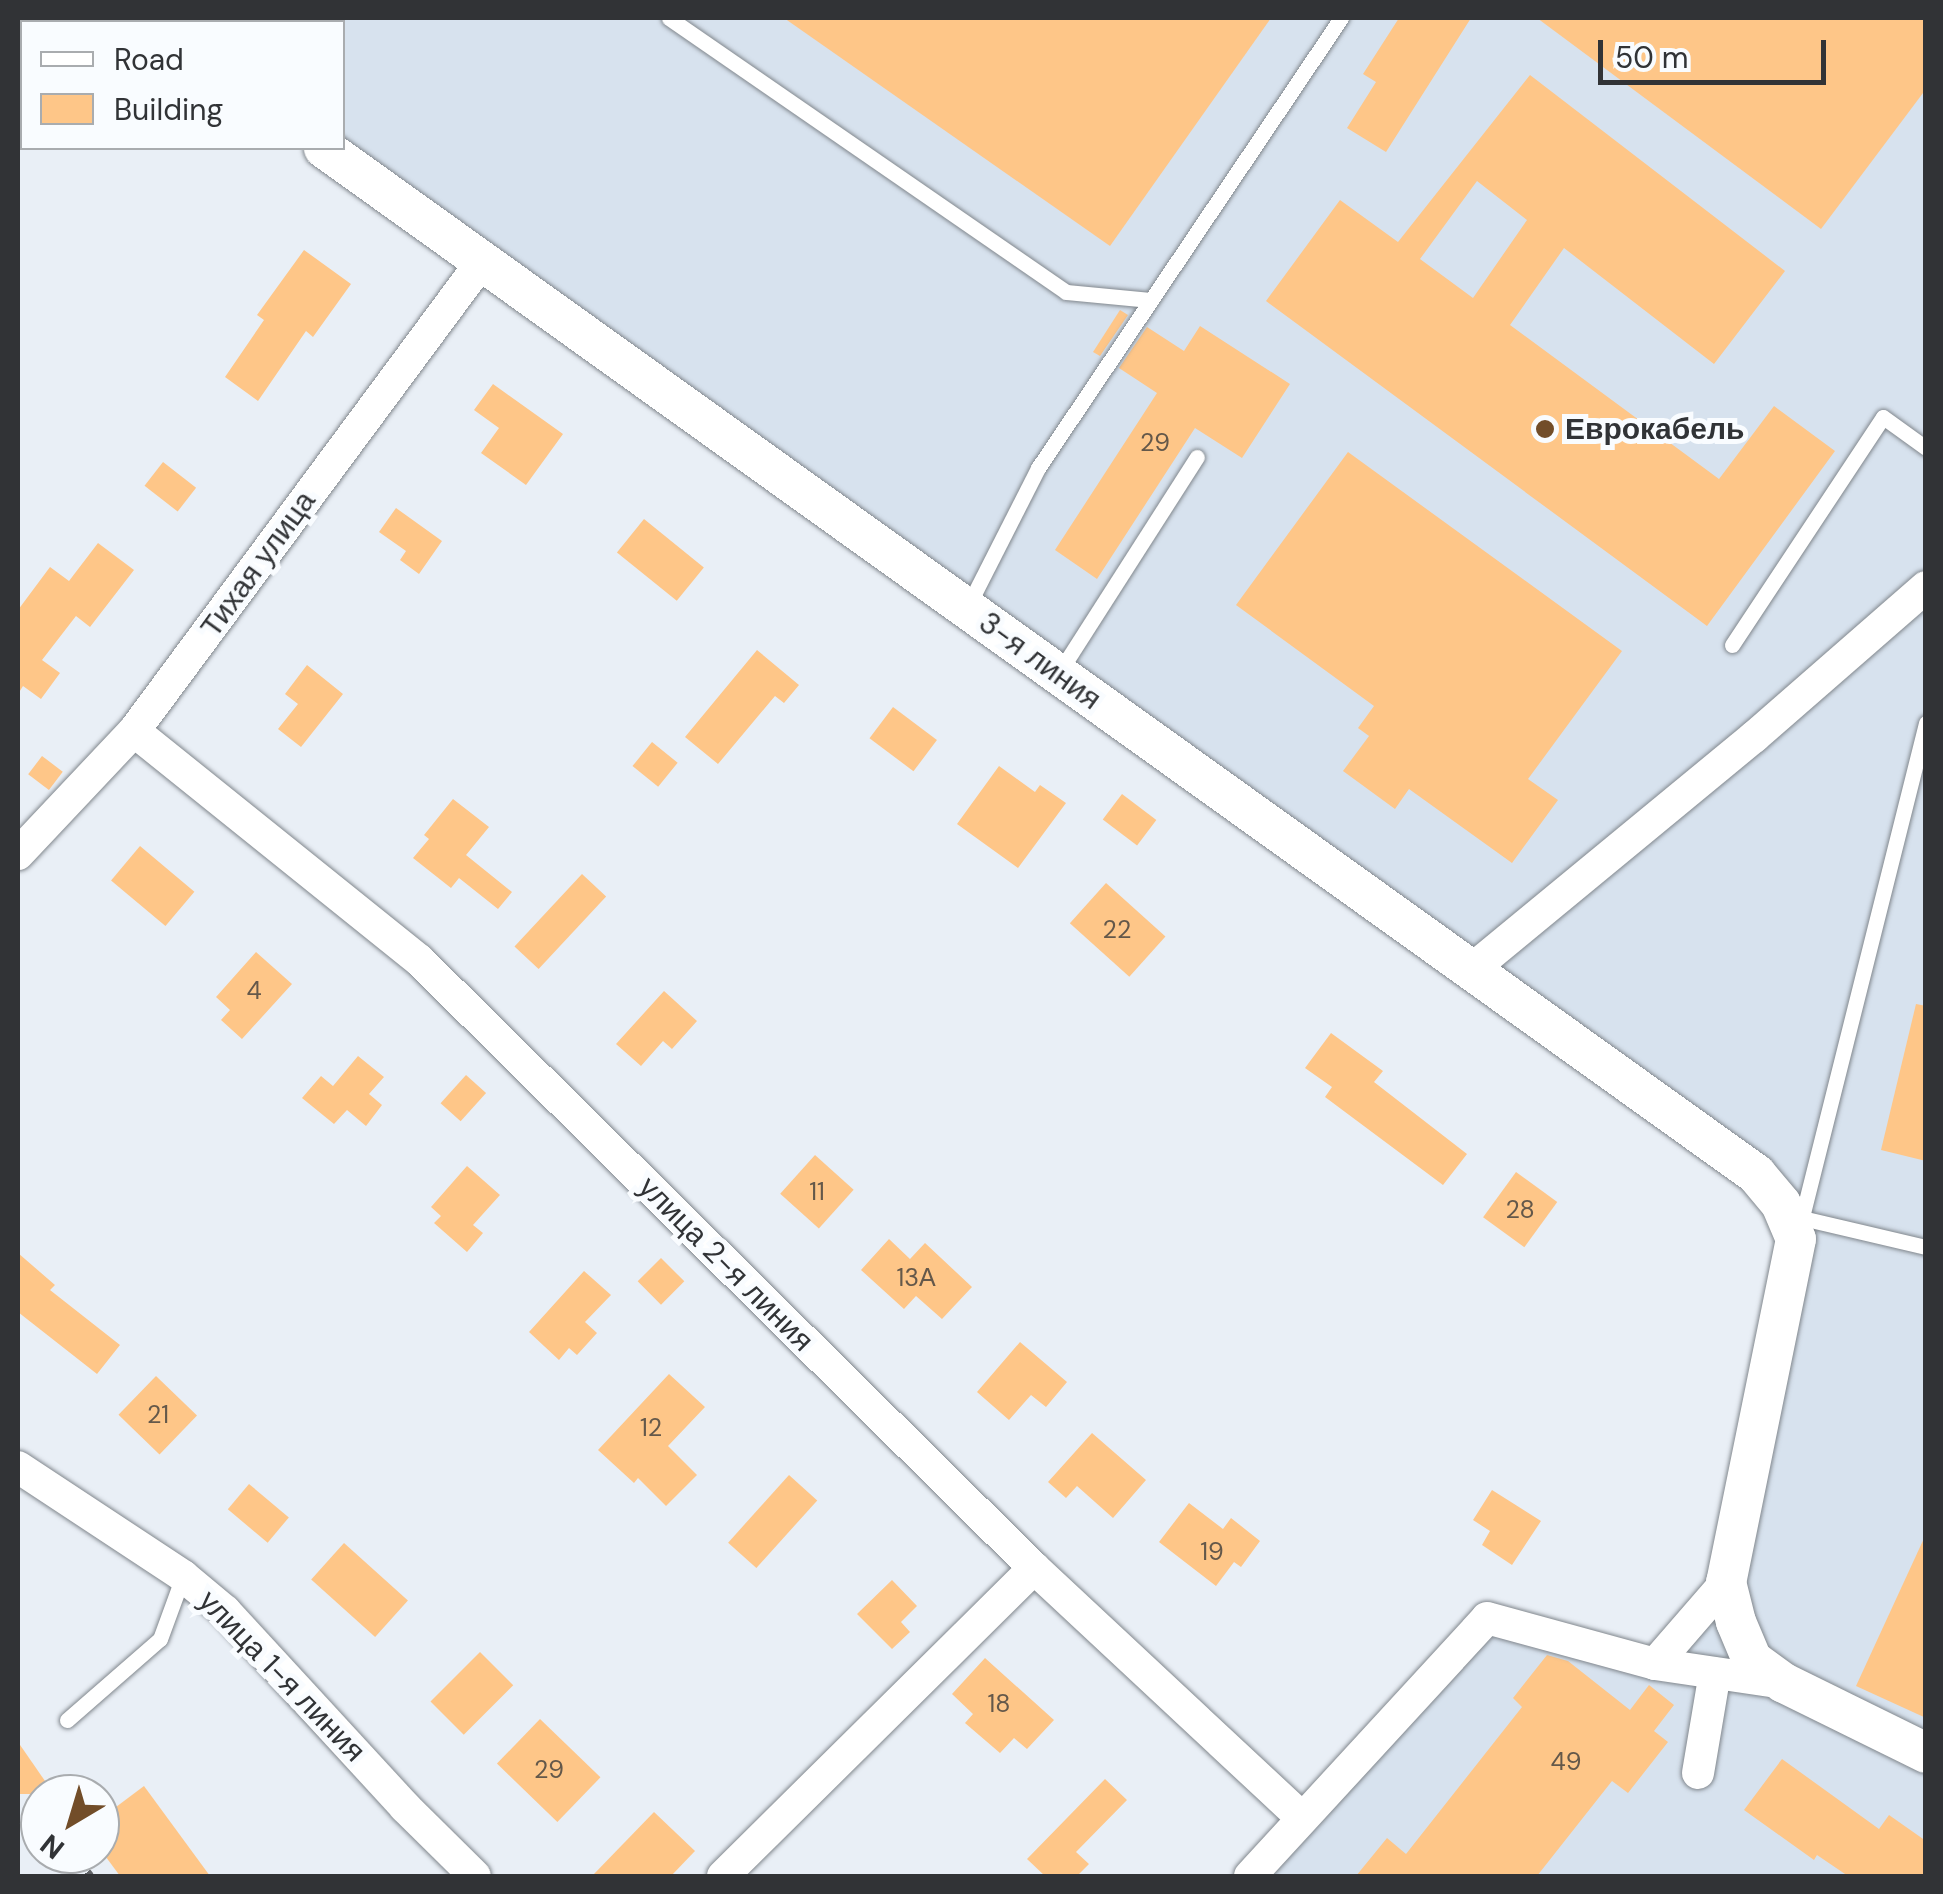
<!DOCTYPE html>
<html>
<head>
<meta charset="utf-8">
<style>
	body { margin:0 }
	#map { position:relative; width:1943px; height:1894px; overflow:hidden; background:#e9eff6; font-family:"DM Sans",sans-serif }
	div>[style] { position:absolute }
	.built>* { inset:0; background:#d7e2ee }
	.building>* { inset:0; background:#fec688; transform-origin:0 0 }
	.roads { filter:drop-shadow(0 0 2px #81878d) drop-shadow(0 0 2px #81878d) }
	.service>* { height:15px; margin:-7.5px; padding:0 7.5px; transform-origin:7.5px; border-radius:7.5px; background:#fff }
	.minor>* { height:32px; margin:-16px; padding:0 16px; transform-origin:16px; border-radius:16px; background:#fff }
	.tertiary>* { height:40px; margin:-20px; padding:0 20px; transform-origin:20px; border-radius:20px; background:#fff }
	.rail>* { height:8px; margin-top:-4px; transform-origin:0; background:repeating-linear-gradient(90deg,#616468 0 15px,transparent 0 23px) }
	.dots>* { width:28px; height:28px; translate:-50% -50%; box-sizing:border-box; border:5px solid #f9fcff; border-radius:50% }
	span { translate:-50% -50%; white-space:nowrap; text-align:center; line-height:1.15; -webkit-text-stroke:10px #f9fcff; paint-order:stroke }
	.number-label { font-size:25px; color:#64584a }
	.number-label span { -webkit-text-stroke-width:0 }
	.poi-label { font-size:30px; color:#313336; font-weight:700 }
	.left { translate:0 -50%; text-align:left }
	.street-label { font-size:30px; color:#313336 }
	.frame { position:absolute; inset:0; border:20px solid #313336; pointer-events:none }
	.legend { position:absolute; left:20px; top:20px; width:325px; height:130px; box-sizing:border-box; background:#f9fcff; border:2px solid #a9acaf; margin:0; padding:12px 18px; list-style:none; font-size:30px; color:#313336 }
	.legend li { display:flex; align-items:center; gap:20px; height:50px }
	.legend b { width:50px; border:2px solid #a9acaf }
	.north { position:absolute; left:20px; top:1774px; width:100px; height:100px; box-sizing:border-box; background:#f9fcff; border:2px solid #a9acaf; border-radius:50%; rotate:218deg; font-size:28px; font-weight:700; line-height:40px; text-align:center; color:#313336 }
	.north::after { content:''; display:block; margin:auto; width:35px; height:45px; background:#724d29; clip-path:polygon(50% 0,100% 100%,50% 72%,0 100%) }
	.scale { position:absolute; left:1598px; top:40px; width:228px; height:45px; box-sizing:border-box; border:5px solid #313336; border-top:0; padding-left:12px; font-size:30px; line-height:35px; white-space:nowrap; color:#313336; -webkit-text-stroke:8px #f9fcff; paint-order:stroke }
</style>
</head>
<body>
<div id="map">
	<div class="built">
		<i style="clip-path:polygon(141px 18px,1925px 18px,1925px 1876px,1250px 1876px,1487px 1618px,1654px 1663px,1726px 1582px,1781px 1204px,342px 148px,342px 22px,148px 22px)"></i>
	</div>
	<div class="building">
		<i style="clip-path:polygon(784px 18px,1271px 18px,1110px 246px)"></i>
		<i style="clip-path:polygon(1399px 18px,1471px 18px,1386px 152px,1347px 128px,1376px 82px,1363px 74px)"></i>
		<i style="clip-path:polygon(1537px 18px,1926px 18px,1926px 89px,1821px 229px)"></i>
		<i style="clip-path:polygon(evenodd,1530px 75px,1785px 271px,1714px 364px,1564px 248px,1510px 325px,1719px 479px,1774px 406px,1835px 451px,1707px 626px,1266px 301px,1340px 200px,1398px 242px,1530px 75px,1477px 181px,1527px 220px,1473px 298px,1420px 259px,1477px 181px)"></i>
		<i style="clip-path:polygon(304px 250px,351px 284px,313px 337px,306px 331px,258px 401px,225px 377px,264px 320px,257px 315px)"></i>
		<i style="clip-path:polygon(1120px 310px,1128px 315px,1100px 356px,1093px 352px)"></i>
		<i style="clip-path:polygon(1200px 326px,1290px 384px,1242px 458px,1195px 428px,1097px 579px,1055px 550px,1157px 393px,1119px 368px,1147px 327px,1184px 351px)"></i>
		<i style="clip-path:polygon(493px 384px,563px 434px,526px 485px,481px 453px,499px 428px,474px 410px)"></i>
		<i style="clip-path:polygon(1348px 452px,1622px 651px,1528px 779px,1558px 800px,1512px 863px,1409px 789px,1395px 809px,1343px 771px,1369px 736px,1358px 728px,1374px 706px,1236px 605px)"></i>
		<i style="left:163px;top:462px;width:42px;height:30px;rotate:38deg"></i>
		<i style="clip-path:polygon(396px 508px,442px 541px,419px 574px,400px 560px,406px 551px,379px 532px)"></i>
		<i style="left:644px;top:519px;width:77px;height:43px;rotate:39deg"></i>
		<i style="clip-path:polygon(98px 543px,134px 570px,90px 627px,76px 616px,42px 660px,60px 673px,41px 699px,23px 686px,18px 694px,18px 610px,50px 567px,69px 581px)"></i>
		<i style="clip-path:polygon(757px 650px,799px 685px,784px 703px,775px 696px,718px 764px,685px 737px)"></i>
		<i style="clip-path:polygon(307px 665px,343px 694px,301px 747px,278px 729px,298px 704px,285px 694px)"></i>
		<i style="left:893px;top:707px;width:55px;height:39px;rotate:37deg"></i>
		<i style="left:652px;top:742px;width:33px;height:31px;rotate:39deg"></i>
		<i style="left:42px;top:756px;width:26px;height:23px;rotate:37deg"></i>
		<i style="clip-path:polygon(999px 766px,1035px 792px,1040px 785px,1066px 803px,1018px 868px,957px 824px)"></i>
		<i style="left:1122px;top:794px;width:43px;height:32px;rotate:37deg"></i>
		<i style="clip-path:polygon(453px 799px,489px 827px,466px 855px,512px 892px,498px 909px,459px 878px,451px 888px,413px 858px,429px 839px,424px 835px)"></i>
		<i style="left:140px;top:846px;width:71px;height:45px;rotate:40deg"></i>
		<i style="left:582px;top:874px;width:33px;height:99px;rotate:43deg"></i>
		<i style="left:1106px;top:883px;width:80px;height:54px;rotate:42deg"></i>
		<i style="clip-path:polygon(256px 952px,292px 984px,242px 1039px,221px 1020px,230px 1010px,216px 997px)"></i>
		<i style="clip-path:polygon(664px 991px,697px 1021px,672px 1049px,663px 1041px,641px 1066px,616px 1044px)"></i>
		<i style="clip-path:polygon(1916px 1004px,1926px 1006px,1926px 1161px,1881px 1150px)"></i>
		<i style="clip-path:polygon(1331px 1033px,1383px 1071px,1374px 1082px,1467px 1154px,1443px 1185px,1325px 1097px,1332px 1087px,1305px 1068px)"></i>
		<i style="clip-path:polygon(358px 1056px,384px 1077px,369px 1094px,382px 1105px,366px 1126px,347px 1110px,334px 1124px,302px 1098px,321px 1076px,333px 1086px)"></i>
		<i style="left:466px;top:1075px;width:27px;height:38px;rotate:42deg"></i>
		<i style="left:815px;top:1155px;width:52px;height:52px;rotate:42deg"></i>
		<i style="clip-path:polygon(467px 1166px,500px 1195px,473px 1225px,483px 1233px,467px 1252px,434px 1223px,441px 1216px,431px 1207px)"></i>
		<i style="left:1516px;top:1172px;width:51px;height:56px;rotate:36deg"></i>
		<i style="clip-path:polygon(889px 1239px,910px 1259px,925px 1243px,972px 1287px,942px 1319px,916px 1296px,904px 1309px,861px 1270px)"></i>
		<i style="clip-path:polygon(18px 1253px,55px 1285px,50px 1290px,120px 1345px,97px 1374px,18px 1312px)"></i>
		<i style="left:661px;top:1258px;width:33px;height:33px;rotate:45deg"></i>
		<i style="clip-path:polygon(584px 1271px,611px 1295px,585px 1322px,597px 1333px,577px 1355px,569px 1348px,559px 1360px,529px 1332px)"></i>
		<i style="clip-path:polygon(1020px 1342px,1067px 1382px,1046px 1407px,1031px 1395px,1009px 1420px,977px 1392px)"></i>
		<i style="clip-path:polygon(669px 1374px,705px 1407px,668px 1446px,697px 1475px,666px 1506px,638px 1478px,634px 1483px,598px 1450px)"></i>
		<i style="left:156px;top:1376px;width:57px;height:54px;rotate:44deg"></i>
		<i style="clip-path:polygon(1092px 1433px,1146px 1480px,1113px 1518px,1077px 1486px,1066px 1498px,1048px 1482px)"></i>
		<i style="left:789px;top:1475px;width:38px;height:91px;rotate:42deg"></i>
		<i style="left:249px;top:1484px;width:52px;height:33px;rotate:40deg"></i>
		<i style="clip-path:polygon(1492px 1490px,1541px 1521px,1512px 1565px,1482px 1545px,1490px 1531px,1473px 1520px)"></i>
		<i style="clip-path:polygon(1189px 1503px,1223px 1529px,1231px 1518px,1260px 1541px,1241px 1567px,1234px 1562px,1216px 1586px,1159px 1542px)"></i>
		<i style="clip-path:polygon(1926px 1534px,1926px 1718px,1856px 1686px)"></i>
		<i style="left:344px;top:1543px;width:86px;height:49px;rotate:42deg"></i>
		<i style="clip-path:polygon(892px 1580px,917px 1606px,901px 1622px,910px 1632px,892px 1649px,857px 1614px)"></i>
		<i style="left:480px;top:1652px;width:47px;height:70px;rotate:45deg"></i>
		<i style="clip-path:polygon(1547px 1655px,1568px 1661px,1630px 1710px,1649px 1685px,1674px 1705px,1654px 1731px,1668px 1742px,1628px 1793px,1612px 1781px,1537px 1876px,1356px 1876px,1387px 1838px,1406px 1854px,1522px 1707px,1513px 1698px)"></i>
		<i style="clip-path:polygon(985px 1658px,1054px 1720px,1027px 1749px,1014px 1738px,1000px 1753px,965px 1723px,973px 1714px,952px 1694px)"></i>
		<i style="left:540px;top:1719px;width:84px;height:62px;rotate:44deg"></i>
		<i style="clip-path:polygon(18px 1742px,54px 1794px,18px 1794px)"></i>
		<i style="clip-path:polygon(1782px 1759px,1879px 1829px,1889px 1815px,1926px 1841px,1926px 1876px,1848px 1876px,1817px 1855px,1814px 1860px,1744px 1810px)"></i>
		<i style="clip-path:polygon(1105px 1779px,1127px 1800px,1076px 1852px,1089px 1864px,1077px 1876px,1045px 1876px,1027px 1859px)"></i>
		<i style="clip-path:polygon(144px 1786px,210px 1876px,120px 1876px,100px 1849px,100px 1819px)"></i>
		<i style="clip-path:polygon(654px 1812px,695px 1851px,671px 1876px,592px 1876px)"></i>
	</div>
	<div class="roads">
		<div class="service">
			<i style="left:669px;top:18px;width:482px;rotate:34.6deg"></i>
			<i style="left:1066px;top:292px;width:85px;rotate:5.4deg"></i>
			<i style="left:323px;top:22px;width:6px;rotate:-39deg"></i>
			<i style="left:967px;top:608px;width:157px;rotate:-63.1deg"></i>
			<i style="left:1038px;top:468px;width:543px;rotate:-56.05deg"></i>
			<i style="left:1732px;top:645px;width:273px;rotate:-56.5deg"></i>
			<i style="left:1883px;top:417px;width:53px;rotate:35.8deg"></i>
			<i style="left:1060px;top:671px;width:254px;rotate:-57.4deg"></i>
			<i style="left:1802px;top:1218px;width:127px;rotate:13.2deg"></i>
			<i style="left:1800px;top:1225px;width:518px;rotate:-75.91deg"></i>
			<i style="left:67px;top:1720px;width:123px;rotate:-41.1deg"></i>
			<i style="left:160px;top:1639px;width:67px;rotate:-69.9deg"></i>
		</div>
		<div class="minor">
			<i style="left:134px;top:731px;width:366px;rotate:38.8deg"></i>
			<i style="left:419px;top:960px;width:865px;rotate:44.67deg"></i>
			<i style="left:1034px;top:1568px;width:365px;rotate:43deg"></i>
			<i style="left:18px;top:854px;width:169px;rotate:-46.7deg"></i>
			<i style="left:134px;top:731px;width:586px;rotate:-53.46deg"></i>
			<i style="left:1470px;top:971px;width:368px;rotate:-39.5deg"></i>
			<i style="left:1754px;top:737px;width:228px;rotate:-41.1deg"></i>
			<i style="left:18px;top:1467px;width:198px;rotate:33.4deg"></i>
			<i style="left:183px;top:1576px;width:55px;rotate:39.8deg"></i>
			<i style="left:225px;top:1611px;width:266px;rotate:47.4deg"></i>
			<i style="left:405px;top:1807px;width:98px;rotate:44.6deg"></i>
			<i style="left:1655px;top:1664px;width:108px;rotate:-49.1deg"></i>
			<i style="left:1698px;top:1773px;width:101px;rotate:-80.4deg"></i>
			<i style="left:723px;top:1876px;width:438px;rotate:-44.7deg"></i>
			<i style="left:1250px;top:1876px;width:350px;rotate:-47.4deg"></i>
			<i style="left:1487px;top:1618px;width:174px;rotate:15.3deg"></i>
			<i style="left:1655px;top:1664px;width:130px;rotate:8.4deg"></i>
		</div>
		<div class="tertiary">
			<i style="left:141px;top:18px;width:8px;rotate:30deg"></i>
			<i style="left:324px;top:148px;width:1762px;rotate:35.62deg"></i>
			<i style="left:1756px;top:1174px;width:39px;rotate:50deg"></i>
			<i style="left:1781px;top:1204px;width:38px;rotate:67deg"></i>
			<i style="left:1796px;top:1239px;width:350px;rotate:101.5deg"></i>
			<i style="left:1726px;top:1582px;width:41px;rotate:76deg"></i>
			<i style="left:1736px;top:1622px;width:41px;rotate:67.2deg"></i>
			<i style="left:1752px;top:1660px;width:39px;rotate:36deg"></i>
			<i style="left:1784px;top:1683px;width:158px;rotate:26.2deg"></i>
		</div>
	</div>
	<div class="rail">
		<i style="left:73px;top:1854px;width:28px;rotate:52deg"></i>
	</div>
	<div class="dots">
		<i style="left:1545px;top:429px;background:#724d29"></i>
	</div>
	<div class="number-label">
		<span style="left:1155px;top:443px">29</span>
		<span style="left:1117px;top:930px">22</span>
		<span style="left:254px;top:991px">4</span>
		<span style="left:817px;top:1192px">11</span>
		<span style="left:1520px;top:1210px">28</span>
		<span style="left:916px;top:1278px">13А</span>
		<span style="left:158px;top:1415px">21</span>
		<span style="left:651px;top:1428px">12</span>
		<span style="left:1212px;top:1552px">19</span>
		<span style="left:999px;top:1704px">18</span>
		<span style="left:1566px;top:1762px">49</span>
		<span style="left:549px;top:1770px">29</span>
	</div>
	<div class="poi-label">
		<span class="left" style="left:1565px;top:429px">Еврокабель</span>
	</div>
	<div class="street-label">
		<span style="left:258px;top:564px;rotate:-54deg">Тихая улица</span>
		<span style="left:1040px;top:661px;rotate:36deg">3-я линия</span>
		<span style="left:726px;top:1264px;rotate:45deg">улица 2-я линия</span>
		<span style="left:282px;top:1676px;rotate:46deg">улица 1-я линия</span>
	</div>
	<div class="frame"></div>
	<ul class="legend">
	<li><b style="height:12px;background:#fff"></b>Road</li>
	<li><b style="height:28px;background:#fec688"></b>Building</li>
	</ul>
	<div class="north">N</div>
	<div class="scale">50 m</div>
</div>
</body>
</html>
